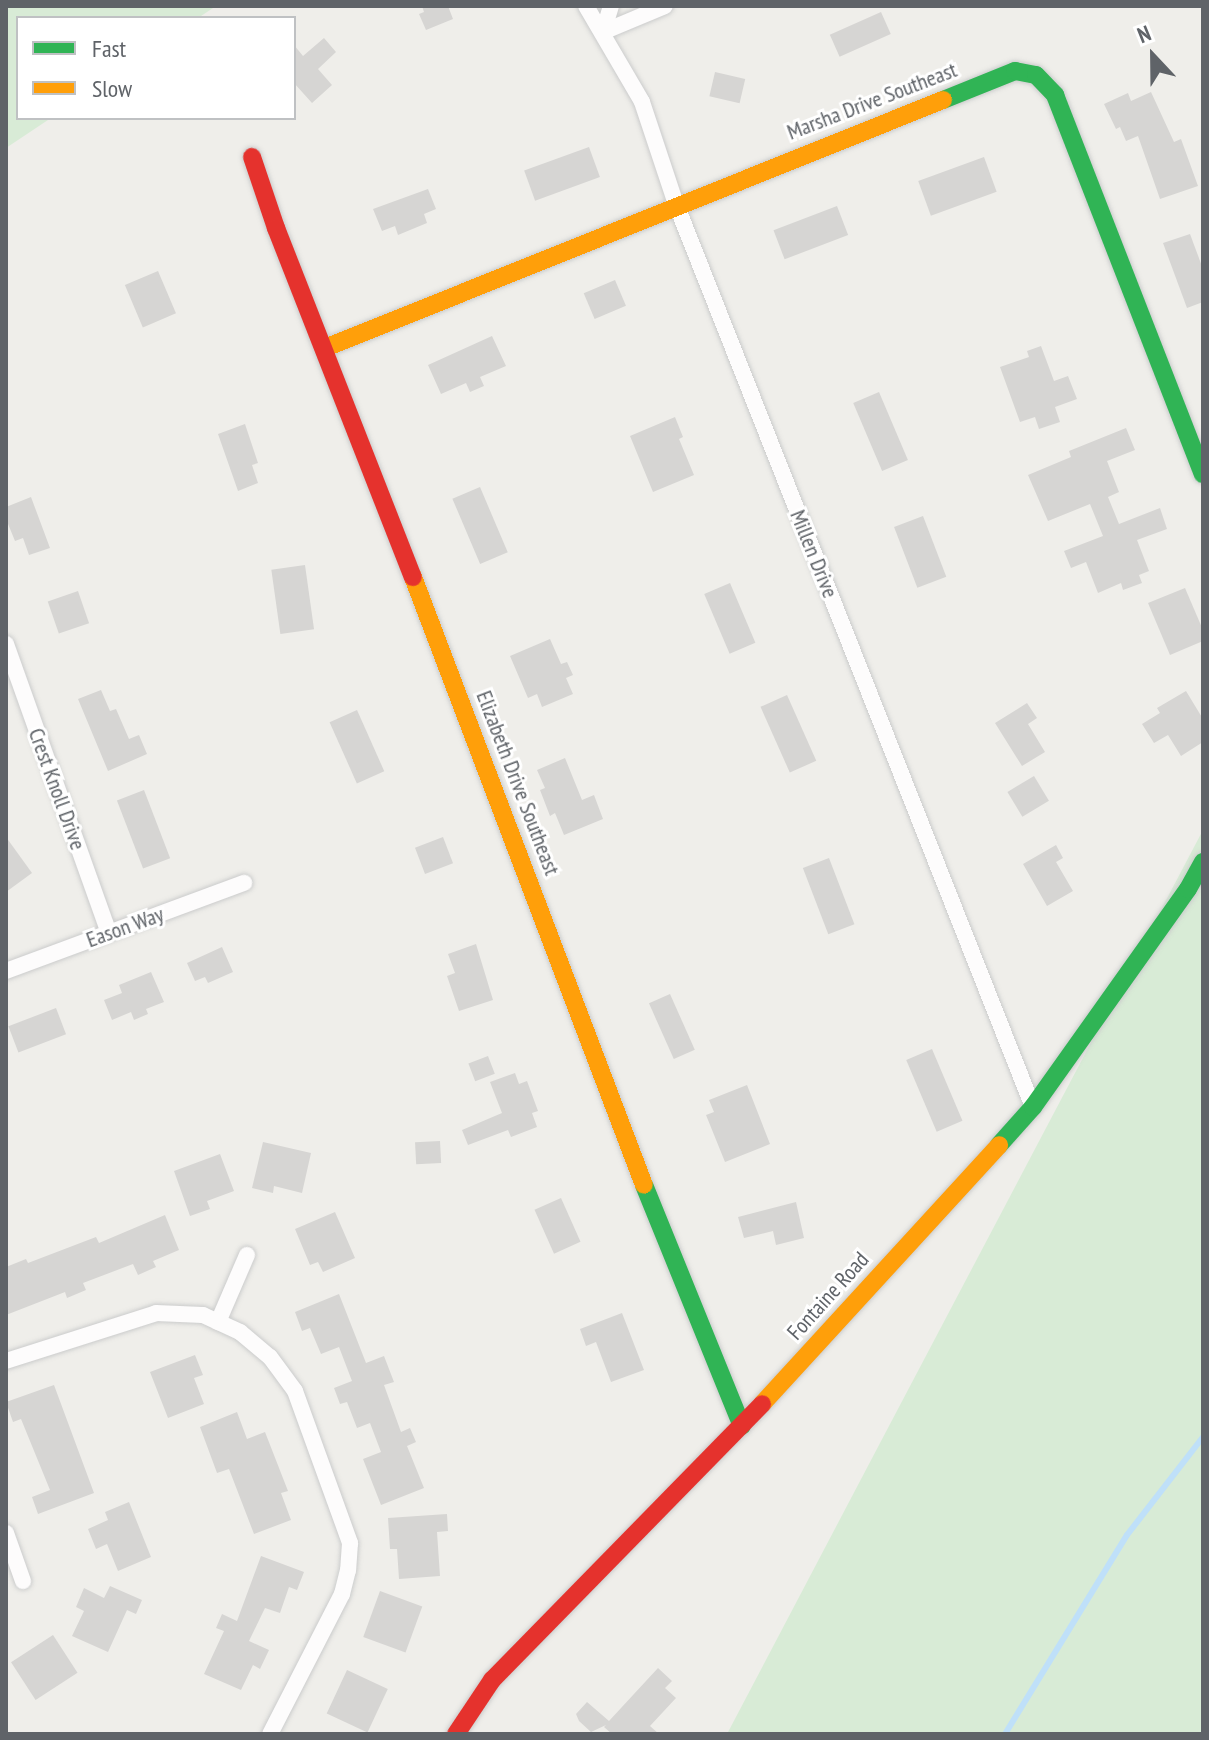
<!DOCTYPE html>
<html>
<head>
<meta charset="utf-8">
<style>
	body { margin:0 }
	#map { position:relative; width:1209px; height:1740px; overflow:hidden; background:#efeeea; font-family:"PT Sans Narrow",sans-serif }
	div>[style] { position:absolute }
	.green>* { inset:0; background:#d8ebd6 }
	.stream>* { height:6px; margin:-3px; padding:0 3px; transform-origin:3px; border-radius:3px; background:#bfe0f9 }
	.building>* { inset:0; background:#d6d5d3; transform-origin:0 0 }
	.roads { filter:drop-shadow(0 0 2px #cbcccc) drop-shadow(0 0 2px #cbcccc) }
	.street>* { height:16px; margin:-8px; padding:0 8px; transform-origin:8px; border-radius:8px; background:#fdfcfc }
	.fast>* { height:18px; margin:-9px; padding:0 9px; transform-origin:9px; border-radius:9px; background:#30b455 }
	.slow>* { height:18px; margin:-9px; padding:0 9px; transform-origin:9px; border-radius:9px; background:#ff9f0a }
	.jam>* { height:18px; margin:-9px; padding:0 9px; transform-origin:9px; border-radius:9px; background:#e5322d }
	span { translate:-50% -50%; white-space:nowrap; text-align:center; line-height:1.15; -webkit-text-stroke:6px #fff; paint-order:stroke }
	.street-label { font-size:22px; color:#5f6368 }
	.frame { position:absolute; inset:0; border:8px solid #5f6368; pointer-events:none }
	.legend { position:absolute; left:16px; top:16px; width:280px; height:104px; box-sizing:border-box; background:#fff; border:2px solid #bfc1c3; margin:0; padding:10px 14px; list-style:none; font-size:24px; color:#5f6368 }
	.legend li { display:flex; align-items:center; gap:16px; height:40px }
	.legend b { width:40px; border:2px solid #bfc1c3 }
	.north { position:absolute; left:1113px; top:16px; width:80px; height:80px; -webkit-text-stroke:6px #fff; paint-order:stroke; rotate:338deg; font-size:22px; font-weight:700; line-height:32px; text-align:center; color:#5f6368 }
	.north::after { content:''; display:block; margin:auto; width:28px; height:36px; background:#5f6368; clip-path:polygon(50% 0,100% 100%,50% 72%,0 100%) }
</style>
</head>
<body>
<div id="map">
	<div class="green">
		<i style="clip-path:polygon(6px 6px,216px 6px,198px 18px,18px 18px,18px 118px,51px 118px,6px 148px)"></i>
		<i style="clip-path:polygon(1203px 830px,1203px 1734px,727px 1734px,879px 1445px)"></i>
	</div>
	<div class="stream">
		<i style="left:1005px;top:1734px;width:233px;rotate:-58.5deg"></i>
		<i style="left:1127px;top:1535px;width:124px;rotate:-52.2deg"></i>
	</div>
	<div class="building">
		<i style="clip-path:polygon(422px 6px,448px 6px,453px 19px,426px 30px,419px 14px,424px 12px)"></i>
		<i style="left:881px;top:12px;width:24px;height:56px;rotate:66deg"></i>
		<i style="clip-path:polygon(324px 38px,336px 52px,318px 69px,332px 85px,312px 103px,294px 83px,294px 45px,303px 56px)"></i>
		<i style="left:715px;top:72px;width:31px;height:25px;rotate:13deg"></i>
		<i style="clip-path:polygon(1151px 92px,1174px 142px,1181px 139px,1198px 186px,1160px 199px,1138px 136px,1126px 141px,1120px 127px,1116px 129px,1104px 104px,1128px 93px,1131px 101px)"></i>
		<i style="left:589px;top:147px;width:32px;height:69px;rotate:70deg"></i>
		<i style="left:984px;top:157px;width:37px;height:70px;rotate:70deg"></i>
		<i style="clip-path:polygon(428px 189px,436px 209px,424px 214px,427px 223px,398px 235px,395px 226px,382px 231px,373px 209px)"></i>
		<i style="left:837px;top:206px;width:31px;height:68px;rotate:69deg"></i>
		<i style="clip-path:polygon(1190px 234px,1203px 269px,1203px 302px,1187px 308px,1163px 243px)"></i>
		<i style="left:158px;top:271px;width:46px;height:36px;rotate:67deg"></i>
		<i style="left:615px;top:280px;width:28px;height:34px;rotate:67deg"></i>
		<i style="clip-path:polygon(492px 336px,506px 366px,480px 377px,484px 386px,470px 392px,466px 383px,441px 394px,428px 365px)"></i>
		<i style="clip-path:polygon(1041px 346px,1054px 381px,1068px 376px,1077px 399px,1055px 407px,1060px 422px,1039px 429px,1035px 417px,1020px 422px,1000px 367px,1029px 357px,1027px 351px)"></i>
		<i style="left:879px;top:392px;width:74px;height:28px;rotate:67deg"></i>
		<i style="clip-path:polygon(675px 417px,683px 437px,679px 439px,694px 475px,653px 492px,630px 436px)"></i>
		<i style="clip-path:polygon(245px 424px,258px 463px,252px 465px,258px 483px,238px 491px,218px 434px)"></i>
		<i style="clip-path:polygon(1126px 428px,1135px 450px,1107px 461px,1119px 492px,1108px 497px,1119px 524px,1160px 508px,1167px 529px,1137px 540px,1149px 571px,1139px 575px,1142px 583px,1123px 590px,1121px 583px,1098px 593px,1086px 562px,1071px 568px,1064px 551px,1103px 536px,1090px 504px,1048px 521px,1028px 475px,1071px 457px,1069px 451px)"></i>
		<i style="left:480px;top:487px;width:71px;height:30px;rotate:67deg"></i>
		<i style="clip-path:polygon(31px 497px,50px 548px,29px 555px,23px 538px,15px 541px,6px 519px,6px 507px)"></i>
		<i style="left:923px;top:516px;width:65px;height:31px;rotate:69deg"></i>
		<i style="left:305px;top:565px;width:65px;height:34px;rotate:82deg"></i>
		<i style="left:730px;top:583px;width:65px;height:28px;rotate:67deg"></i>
		<i style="clip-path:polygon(1185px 588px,1203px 630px,1203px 641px,1170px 655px,1148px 603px)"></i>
		<i style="left:78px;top:591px;width:34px;height:32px;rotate:71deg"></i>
		<i style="clip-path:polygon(550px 639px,561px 664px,567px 662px,573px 675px,566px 678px,573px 694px,542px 707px,537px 694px,528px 698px,510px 656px)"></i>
		<i style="clip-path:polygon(101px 690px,110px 711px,116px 709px,129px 739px,139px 735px,147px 754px,108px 771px,78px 699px)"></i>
		<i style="clip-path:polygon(1186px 691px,1203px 719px,1203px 742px,1181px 756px,1168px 735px,1154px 743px,1142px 724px,1160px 713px,1157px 708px)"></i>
		<i style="left:787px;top:695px;width:72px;height:29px;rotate:66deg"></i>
		<i style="clip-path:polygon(1027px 703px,1037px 718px,1028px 724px,1045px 752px,1022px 766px,995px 723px)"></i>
		<i style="left:357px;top:710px;width:67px;height:30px;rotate:66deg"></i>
		<i style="clip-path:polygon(565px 758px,582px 800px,594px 795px,603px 819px,564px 835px,555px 813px,550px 816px,540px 790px,545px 788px,537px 770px)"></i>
		<i style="left:1034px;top:776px;width:29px;height:31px;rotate:59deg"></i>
		<i style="left:144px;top:790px;width:73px;height:29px;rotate:69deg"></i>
		<i style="clip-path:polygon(6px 837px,32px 873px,6px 892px)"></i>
		<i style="left:443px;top:837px;width:28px;height:30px;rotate:69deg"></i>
		<i style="clip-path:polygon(1056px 845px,1063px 858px,1056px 862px,1073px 891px,1047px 906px,1023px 864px)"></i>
		<i style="left:829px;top:858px;width:71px;height:28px;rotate:69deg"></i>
		<i style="clip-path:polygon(476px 944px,493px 1000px,459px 1011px,447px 976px,455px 973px,448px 954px)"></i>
		<i style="clip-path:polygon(222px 947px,233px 972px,208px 983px,205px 977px,195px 981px,187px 963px)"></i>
		<i style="clip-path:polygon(151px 972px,164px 1002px,146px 1009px,148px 1014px,134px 1020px,131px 1012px,112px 1020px,104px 1000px,122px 993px,119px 985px)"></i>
		<i style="left:670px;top:994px;width:61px;height:23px;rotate:66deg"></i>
		<i style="left:56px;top:1008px;width:28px;height:51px;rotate:69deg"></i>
		<i style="left:932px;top:1049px;width:78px;height:28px;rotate:67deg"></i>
		<i style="left:488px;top:1056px;width:19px;height:21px;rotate:69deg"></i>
		<i style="clip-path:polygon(515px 1073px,519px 1084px,527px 1081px,538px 1111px,532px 1113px,537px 1127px,511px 1137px,508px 1130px,468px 1145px,462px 1130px,502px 1113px,490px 1082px)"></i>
		<i style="clip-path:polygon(747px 1085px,770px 1144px,725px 1162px,706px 1115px,714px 1112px,709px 1100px)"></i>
		<i style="left:440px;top:1141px;width:22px;height:25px;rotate:87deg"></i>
		<i style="clip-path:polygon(263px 1142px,311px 1153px,302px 1193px,274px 1186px,273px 1193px,252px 1188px)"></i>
		<i style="clip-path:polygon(220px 1154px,234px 1191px,207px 1201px,210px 1209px,190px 1216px,174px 1171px)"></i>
		<i style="left:561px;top:1198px;width:48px;height:29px;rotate:66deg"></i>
		<i style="clip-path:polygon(796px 1202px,804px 1238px,776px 1245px,773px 1231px,744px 1238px,738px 1217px)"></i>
		<i style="clip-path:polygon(335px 1212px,355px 1258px,323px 1272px,318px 1262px,310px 1265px,295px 1229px)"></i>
		<i style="clip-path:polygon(165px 1215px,179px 1250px,153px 1261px,156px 1267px,138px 1275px,133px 1264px,83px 1283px,86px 1290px,67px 1298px,65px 1292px,6px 1315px,6px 1267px,26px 1259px,28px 1263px,96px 1237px,99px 1243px)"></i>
		<i style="clip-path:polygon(339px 1294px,366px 1363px,384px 1356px,394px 1382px,384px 1385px,401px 1432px,410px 1428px,416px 1442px,407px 1446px,424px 1488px,381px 1505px,363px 1459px,381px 1452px,370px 1423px,357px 1428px,347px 1402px,340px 1404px,334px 1388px,352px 1381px,339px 1347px,321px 1354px,310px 1328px,302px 1331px,295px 1312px)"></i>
		<i style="clip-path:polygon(622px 1313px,644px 1370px,611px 1382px,596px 1342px,586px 1346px,580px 1329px)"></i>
		<i style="clip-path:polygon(195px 1355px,203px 1375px,194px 1378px,204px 1404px,168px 1418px,150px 1372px)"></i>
		<i style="clip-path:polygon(54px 1385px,94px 1493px,38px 1514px,32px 1497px,50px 1490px,21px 1419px,13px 1422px,6px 1402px)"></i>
		<i style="clip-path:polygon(237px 1412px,247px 1439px,265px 1432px,288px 1491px,281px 1493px,291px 1520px,254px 1534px,229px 1469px,217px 1473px,200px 1427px)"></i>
		<i style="clip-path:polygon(129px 1502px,151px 1557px,118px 1571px,107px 1544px,96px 1549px,88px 1529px,108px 1520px,105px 1512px)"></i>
		<i style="clip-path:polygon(447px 1514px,448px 1531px,437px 1532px,440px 1576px,399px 1579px,397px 1549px,390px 1549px,388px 1518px)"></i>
		<i style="clip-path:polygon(261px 1556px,304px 1572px,297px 1590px,289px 1587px,280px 1613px,265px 1608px,249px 1641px,269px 1650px,260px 1669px,253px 1665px,241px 1690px,204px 1674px,224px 1631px,216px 1628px,222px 1614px,237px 1621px)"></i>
		<i style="clip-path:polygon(110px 1586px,142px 1600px,136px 1614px,127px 1610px,108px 1652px,72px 1636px,84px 1611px,76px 1607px,84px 1588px,104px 1598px)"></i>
		<i style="left:380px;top:1591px;width:45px;height:49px;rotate:20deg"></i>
		<i style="left:53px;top:1635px;width:45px;height:50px;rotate:57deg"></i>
		<i style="clip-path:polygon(658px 1668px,672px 1681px,665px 1688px,676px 1698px,650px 1726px,659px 1734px,612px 1734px,604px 1727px,606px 1725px,591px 1732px,579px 1721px,576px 1714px,587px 1702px,609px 1721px)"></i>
		<i style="left:347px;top:1670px;width:45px;height:48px;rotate:25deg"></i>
	</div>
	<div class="roads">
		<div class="street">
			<i style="left:586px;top:6px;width:111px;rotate:59.7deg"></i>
			<i style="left:642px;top:102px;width:108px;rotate:71.6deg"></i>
			<i style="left:676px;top:204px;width:971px;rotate:68.43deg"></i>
			<i style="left:611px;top:6px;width:27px;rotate:107deg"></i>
			<i style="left:603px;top:32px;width:67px;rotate:-22.8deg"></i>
			<i style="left:6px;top:644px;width:307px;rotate:70.4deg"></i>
			<i style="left:6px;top:971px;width:254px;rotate:-20.3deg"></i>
			<i style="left:218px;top:1322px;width:73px;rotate:-66.6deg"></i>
			<i style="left:6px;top:1361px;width:157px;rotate:-17.7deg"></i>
			<i style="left:156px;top:1313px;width:47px;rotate:2.4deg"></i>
			<i style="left:203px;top:1315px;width:41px;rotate:24.7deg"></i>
			<i style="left:240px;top:1332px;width:39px;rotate:40deg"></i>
			<i style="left:270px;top:1357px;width:42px;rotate:53.7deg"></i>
			<i style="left:295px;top:1391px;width:162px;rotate:70.1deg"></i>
			<i style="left:350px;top:1543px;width:27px;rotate:94deg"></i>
			<i style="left:348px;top:1570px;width:25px;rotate:104deg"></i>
			<i style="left:342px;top:1594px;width:157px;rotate:117.2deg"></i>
			<i style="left:6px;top:1533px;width:51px;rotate:70.5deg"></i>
		</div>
		<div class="fast">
			<i style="left:943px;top:100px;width:78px;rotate:-21.9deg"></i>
			<i style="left:1015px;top:71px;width:21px;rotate:11deg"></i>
			<i style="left:1036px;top:75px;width:28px;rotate:46deg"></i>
			<i style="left:1055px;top:95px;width:407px;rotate:68.7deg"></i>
			<i style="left:999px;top:1145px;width:51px;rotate:-48.2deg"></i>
			<i style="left:1033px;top:1107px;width:267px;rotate:-54.6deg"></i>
			<i style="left:1188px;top:889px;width:31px;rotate:-61deg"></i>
			<i style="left:644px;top:1185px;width:260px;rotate:67.9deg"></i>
		</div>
		<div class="slow">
			<i style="left:325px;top:348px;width:666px;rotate:-21.87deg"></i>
			<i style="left:413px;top:577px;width:650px;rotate:69.2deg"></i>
			<i style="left:762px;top:1404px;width:351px;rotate:-47.5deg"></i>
		</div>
		<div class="jam">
			<i style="left:252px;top:157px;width:75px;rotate:71.3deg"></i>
			<i style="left:276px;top:228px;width:375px;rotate:68.6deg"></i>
			<i style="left:456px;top:1734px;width:65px;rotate:-56.3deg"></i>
			<i style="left:492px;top:1680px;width:386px;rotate:-45.6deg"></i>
		</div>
	</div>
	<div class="street-label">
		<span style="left:872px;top:101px;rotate:-21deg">Marsha Drive Southeast</span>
		<span style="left:814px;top:554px;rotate:68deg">Millen Drive</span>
		<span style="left:518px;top:783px;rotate:69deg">Elizabeth Drive Southeast</span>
		<span style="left:57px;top:789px;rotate:70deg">Crest Knoll Drive</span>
		<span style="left:125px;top:927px;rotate:-20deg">Eason Way</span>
		<span style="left:828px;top:1296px;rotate:-48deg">Fontaine Road</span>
	</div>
	<div class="frame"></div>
	<ul class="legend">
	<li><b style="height:10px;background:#30b455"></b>Fast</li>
	<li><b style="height:10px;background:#ff9f0a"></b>Slow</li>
	</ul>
	<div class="north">N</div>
</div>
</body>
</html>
